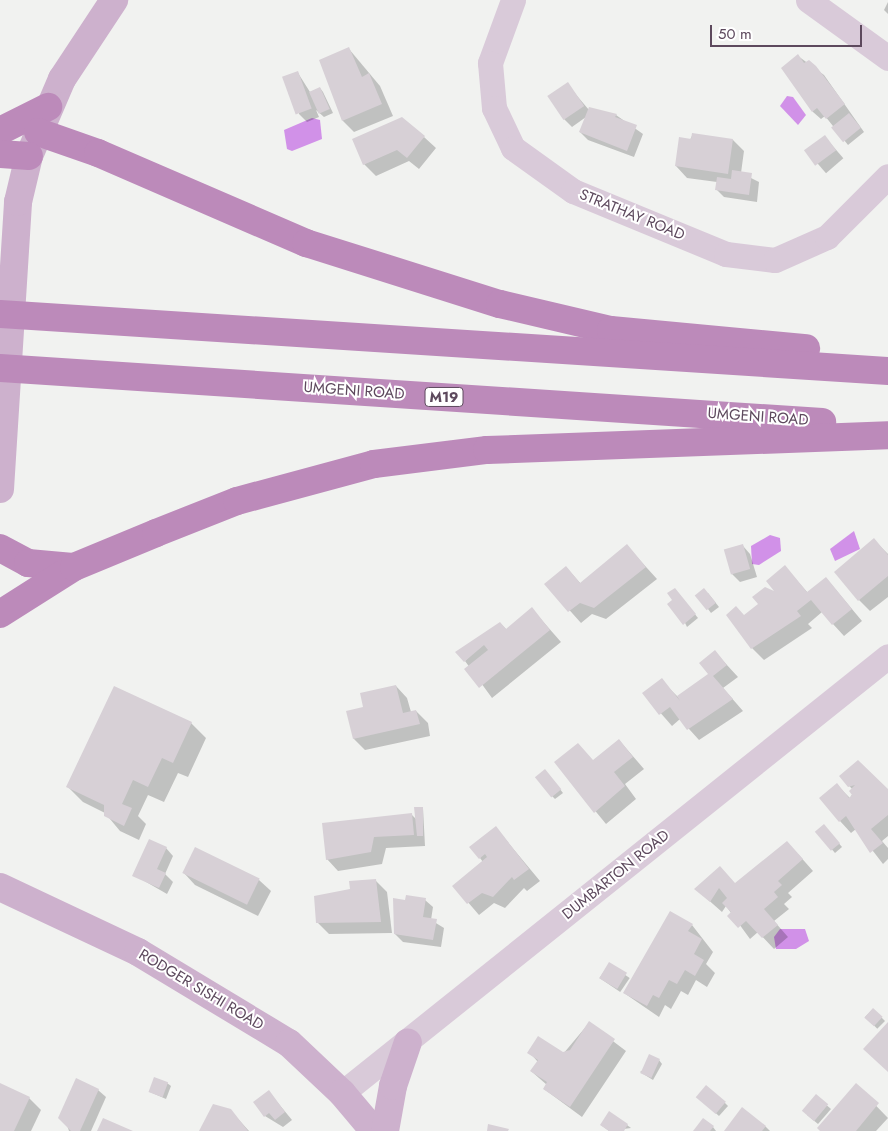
<!DOCTYPE html>
<html>
<head>
<meta charset="utf-8">
<style>
	body { margin:0 }
	#map { position:relative; width:888px; height:1131px; overflow:hidden; background:#f1f2f0; font-family:Jost,sans-serif }
	div>[style] { position:absolute }
	.water>* { inset:0; background:#d191e8 }
	.shadow>* { inset:0; background:#0003; transform-origin:0 0 }
	.building>* { inset:0; background:#d7d0d6; transform-origin:0 0 }
	.minor>* { height:25px; margin:-12.5px; padding:0 12.5px; transform-origin:12.5px; border-radius:12.5px; background:#d9cad9 }
	.major>* { height:28px; margin:-14px; padding:0 14px; transform-origin:14px; border-radius:14px; background:#cdb1cd }
	.highway>* { height:28px; margin:-14px; padding:0 14px; transform-origin:14px; border-radius:14px; background:#bc8aba }
	span { translate:-50% -50%; white-space:nowrap; text-align:center; line-height:1.15; -webkit-text-stroke:4px #fff; paint-order:stroke }
	.shield-label span { padding:1px 4px; background:#fff; border:1px solid; border-radius:4px; -webkit-text-stroke-width:0 }
	.shield-label { font-size:14px; color:#5d495d; font-weight:700 }
	.street-label { font-size:15px; color:#5d495d }
	.scale { position:absolute; left:710px; top:25px; width:152px; height:22px; box-sizing:border-box; border:2px solid #5d495d; border-top:0; padding-left:6px; font-size:15px; line-height:18px; white-space:nowrap; color:#5d495d; -webkit-text-stroke:4px #fff; paint-order:stroke }
</style>
</head>
<body>
<div id="map">
	<div class="water">
		<i style="clip-path:polygon(787px 96px,793px 97px,806px 115px,798px 125px,780px 106px)"></i>
		<i style="clip-path:polygon(312px 118px,320px 120px,322px 139px,292px 151px,287px 149px,284px 130px)"></i>
		<i style="clip-path:polygon(854px 531px,860px 549px,835px 561px,830px 549px)"></i>
		<i style="clip-path:polygon(770px 535px,780px 538px,781px 551px,759px 565px,752px 564px,751px 546px)"></i>
		<i style="clip-path:polygon(780px 929px,805px 929px,809px 941px,796px 949px,776px 949px,774px 937px)"></i>
	</div>
	<div class="shadow">
		<i style="clip-path:polygon(888px 2px,888px 14px,884px 10px)"></i>
		<i style="clip-path:polygon(349px 49px,380px 86px,393px 116px,354px 132px,343px 121px,321px 61px)"></i>
		<i style="clip-path:polygon(798px 56px,824px 75px,864px 132px,848px 145px,825px 116px,821px 119px,813px 112px,782px 68px)"></i>
		<i style="clip-path:polygon(298px 73px,310px 92px,320px 88px,323px 92px,333px 113px,324px 117px,316px 110px,319px 117px,307px 122px,299px 114px)"></i>
		<i style="clip-path:polygon(567px 84px,589px 110px,616px 115px,643px 134px,634px 157px,588px 140px,580px 132px,586px 117px,572px 127px,564px 119px,549px 97px)"></i>
		<i style="clip-path:polygon(693px 134px,733px 140px,744px 151px,741px 173px,759px 182px,757px 202px,724px 197px,716px 189px,717px 182px,687px 178px,676px 166px)"></i>
		<i style="clip-path:polygon(424px 137px,436px 148px,419px 169px,409px 161px,376px 176px,364px 164px)"></i>
		<i style="left:825px;top:137px;width:28px;height:23px;rotate:49deg"></i>
		<i style="clip-path:polygon(874px 540px,888px 554px,888px 597px,870px 611px,859px 600px)"></i>
		<i style="clip-path:polygon(627px 546px,657px 579px,606px 619px,592px 614px,581px 623px,546px 584px,566px 567px,581px 584px)"></i>
		<i style="clip-path:polygon(743px 546px,750px 554px,757px 577px,740px 582px,732px 574px)"></i>
		<i style="clip-path:polygon(785px 567px,808px 593px,826px 578px,862px 621px,844px 636px,822px 612px,808px 624px,812px 628px,764px 660px,752px 648px,744px 616px,779px 595px)"></i>
		<i style="clip-path:polygon(678px 593px,698px 618px,687px 627px,674px 600px)"></i>
		<i style="clip-path:polygon(708px 593px,719px 607px,711px 613px,708px 609px)"></i>
		<i style="clip-path:polygon(532px 609px,561px 642px,492px 698px,465px 661px,500px 623px,507px 630px)"></i>
		<i style="clip-path:polygon(715px 652px,738px 677px,723px 688px,743px 711px,699px 740px,680px 719px,672px 726px,644px 694px,661px 680px,678px 697px,710px 674px)"></i>
		<i style="clip-path:polygon(396px 686px,407px 698px,411px 712px,416px 711px,428px 723px,430px 736px,365px 750px,354px 739px,348px 712px,365px 708px)"></i>
		<i style="clip-path:polygon(191px 723px,206px 738px,188px 777px,178px 773px,164px 802px,148px 795px,138px 816px,146px 824px,139px 840px,120px 831px,105px 813px,83px 802px,68px 787px)"></i>
		<i style="clip-path:polygon(619px 740px,644px 769px,625px 784px,636px 799px,606px 824px,556px 763px,593px 761px)"></i>
		<i style="clip-path:polygon(548px 774px,563px 793px,555px 799px,552px 796px)"></i>
		<i style="clip-path:polygon(840px 776px,888px 793px,888px 836px,882px 841px,888px 848px,888px 859px,883px 864px,856px 829px,851px 833px,840px 821px,837px 785px,850px 798px,854px 791px)"></i>
		<i style="clip-path:polygon(423px 808px,425px 846px,386px 848px,382px 864px,338px 871px,327px 859px,411px 814px,416px 819px)"></i>
		<i style="clip-path:polygon(496px 828px,540px 881px,527px 891px,524px 888px,505px 908px,494px 903px,479px 915px,454px 886px,483px 862px,480px 858px)"></i>
		<i style="clip-path:polygon(827px 829px,842px 847px,835px 853px,817px 832px)"></i>
		<i style="clip-path:polygon(166px 848px,173px 856px,165px 874px,173px 882px,167px 894px,134px 875px)"></i>
		<i style="clip-path:polygon(798px 854px,813px 871px,788px 893px,792px 897px,784px 904px,789px 909px,774px 921px,788px 937px,774px 949px,758px 932px,750px 939px,726px 906px,722px 912px,696px 889px,735px 884px)"></i>
		<i style="clip-path:polygon(184px 873px,259px 880px,271px 891px,258px 916px,195px 885px)"></i>
		<i style="clip-path:polygon(376px 881px,387px 892px,392px 933px,329px 934px,317px 922px)"></i>
		<i style="clip-path:polygon(395px 900px,425px 900px,433px 907px,431px 920px,444px 928px,441px 947px,403px 942px,395px 934px)"></i>
		<i style="clip-path:polygon(692px 925px,713px 952px,706px 964px,715px 973px,707px 987px,696px 980px,688px 995px,681px 991px,671px 1009px,665px 1005px,659px 1017px,624px 993px)"></i>
		<i style="left:609px;top:964px;width:25px;height:17px;rotate:34deg"></i>
		<i style="left:873px;top:1009px;width:17px;height:11px;rotate:45deg"></i>
		<i style="clip-path:polygon(589px 1023px,626px 1051px,582px 1117px,544px 1089px,547px 1085px,531px 1071px,538px 1062px,529px 1052px,563px 1054px)"></i>
		<i style="clip-path:polygon(659px 1060px,662px 1064px,653px 1080px,640px 1072px)"></i>
		<i style="clip-path:polygon(167px 1083px,171px 1086px,166px 1099px,150px 1092px)"></i>
		<i style="clip-path:polygon(0 1084px,29px 1098px,41px 1110px,31px 1131px,0 1131px)"></i>
		<i style="clip-path:polygon(856px 1085px,888px 1118px,876px 1131px,821px 1131px)"></i>
		<i style="clip-path:polygon(98px 1090px,106px 1097px,91px 1131px,69px 1131px,67px 1125px)"></i>
		<i style="clip-path:polygon(269px 1092px,292px 1120px,283px 1127px,265px 1116px)"></i>
		<i style="clip-path:polygon(816px 1096px,831px 1109px,818px 1124px,807px 1115px)"></i>
		<i style="clip-path:polygon(701px 1100px,725px 1103px,728px 1106px,719px 1116px)"></i>
		<i style="clip-path:polygon(743px 1109px,766px 1127px,770px 1131px,726px 1131px)"></i>
		<i style="clip-path:polygon(231px 1111px,249px 1131px,201px 1131px)"></i>
		<i style="clip-path:polygon(601px 1125px,627px 1125px,631px 1128px,609px 1131px)"></i>
		<i style="clip-path:polygon(713px 1127px,716px 1131px,696px 1131px)"></i>
	</div>
	<div class="building">
		<i style="clip-path:polygon(349px 47px,362px 77px,369px 73px,382px 104px,342px 121px,319px 60px)"></i>
		<i style="clip-path:polygon(798px 54px,804px 63px,809px 60px,816px 66px,845px 104px,826px 119px,817px 108px,812px 112px,781px 68px)"></i>
		<i style="left:298px;top:71px;width:40px;height:17px;rotate:70deg"></i>
		<i style="left:568px;top:82px;width:29px;height:25px;rotate:56deg"></i>
		<i style="left:320px;top:87px;width:24px;height:12px;rotate:66deg"></i>
		<i style="clip-path:polygon(589px 107px,617px 114px,615px 117px,637px 125px,627px 151px,579px 132px)"></i>
		<i style="left:849px;top:113px;width:19px;height:23px;rotate:51deg"></i>
		<i style="clip-path:polygon(402px 117px,425px 136px,407px 158px,397px 150px,363px 165px,352px 139px)"></i>
		<i style="clip-path:polygon(692px 133px,733px 139px,728px 174px,675px 166px,679px 137px,691px 139px)"></i>
		<i style="left:825px;top:135px;width:19px;height:26px;rotate:54deg"></i>
		<i style="clip-path:polygon(732px 170px,752px 173px,749px 195px,715px 190px,717px 177px,731px 179px)"></i>
		<i style="clip-path:polygon(874px 538px,888px 555px,888px 576px,858px 601px,834px 572px)"></i>
		<i style="clip-path:polygon(627px 544px,646px 567px,594px 608px,580px 603px,568px 612px,544px 584px,566px 566px,580px 583px)"></i>
		<i style="left:743px;top:544px;width:26px;height:20px;rotate:74deg"></i>
		<i style="clip-path:polygon(785px 565px,807px 592px,826px 577px,852px 609px,832px 625px,811px 600px,797px 611px,801px 616px,751px 649px,726px 615px,736px 606px,744px 615px,758px 604px,752px 597px,765px 587px,774px 591px,766px 581px)"></i>
		<i style="clip-path:polygon(675px 588px,696px 614px,683px 625px,667px 604px,672px 600px,667px 593px)"></i>
		<i style="left:704px;top:588px;width:19px;height:12px;rotate:51deg"></i>
		<i style="clip-path:polygon(532px 607px,550px 630px,479px 688px,464px 669px,488px 650px,484px 645px,464px 662px,455px 652px,500px 622px,506px 629px)"></i>
		<i style="clip-path:polygon(715px 650px,727px 665px,713px 676px,733px 699px,687px 730px,670px 707px,659px 715px,642px 693px,662px 678px,680px 701px,677px 696px,708px 674px,699px 663px)"></i>
		<i style="clip-path:polygon(396px 685px,403px 713px,416px 710px,420px 724px,353px 739px,346px 711px,363px 707px,360px 693px)"></i>
		<i style="clip-path:polygon(114px 686px,192px 722px,173px 763px,162px 758px,148px 787px,133px 780px,122px 804px,132px 808px,124px 826px,104px 816px,104px 805px,66px 787px)"></i>
		<i style="clip-path:polygon(619px 739px,633px 757px,614px 772px,625px 786px,594px 813px,554px 762px,578px 743px,593px 760px)"></i>
		<i style="clip-path:polygon(858px 760px,888px 789px,888px 815px,871px 829px,883px 843px,870px 853px,846px 816px,839px 822px,819px 798px,837px 783px,849px 798px,852px 795px,849px 791px,855px 785px,848px 787px,839px 776px)"></i>
		<i style="left:545px;top:769px;width:26px;height:13px;rotate:51deg"></i>
		<i style="clip-path:polygon(414px 807px,423px 807px,423px 836px,417px 836px)"></i>
		<i style="clip-path:polygon(412px 813px,414px 835px,374px 837px,371px 852px,326px 860px,322px 823px)"></i>
		<i style="left:824px;top:824px;width:25px;height:12px;rotate:50deg"></i>
		<i style="clip-path:polygon(496px 826px,529px 869px,514px 880px,512px 877px,493px 897px,482px 893px,467px 904px,452px 886px,487px 857px,485px 854px,479px 859px,469px 847px)"></i>
		<i style="clip-path:polygon(149px 839px,167px 847px,157px 869px,166px 873px,159px 888px,132px 876px)"></i>
		<i style="clip-path:polygon(787px 841px,803px 859px,778px 881px,782px 885px,774px 892px,778px 897px,764px 909px,778px 925px,762px 938px,746px 921px,738px 928px,727px 916px,731px 912px,722px 903px,727px 898px,719px 888px,710px 902px,694px 889px,720px 866px,735px 883px)"></i>
		<i style="left:195px;top:847px;width:72px;height:29px;rotate:26deg"></i>
		<i style="clip-path:polygon(376px 879px,381px 922px,316px 923px,314px 896px,350px 889px,349px 881px)"></i>
		<i style="clip-path:polygon(406px 895px,426px 898px,423px 917px,437px 919px,433px 940px,394px 934px,393px 898px,405px 900px)"></i>
		<i style="clip-path:polygon(670px 911px,693px 924px,688px 931px,702px 939px,694px 954px,704px 960px,695px 976px,685px 970px,677px 984px,669px 980px,659px 998px,653px 995px,647px 1006px,623px 993px)"></i>
		<i style="left:609px;top:962px;width:21px;height:19px;rotate:31deg"></i>
		<i style="left:873px;top:1008px;width:13px;height:13px;rotate:42deg"></i>
		<i style="clip-path:polygon(589px 1021px,615px 1039px,570px 1107px,543px 1089px,547px 1082px,530px 1071px,538px 1060px,527px 1053px,538px 1036px,563px 1052px,570px 1050px)"></i>
		<i style="clip-path:polygon(888px 1022px,888px 1072px,863px 1049px)"></i>
		<i style="left:649px;top:1054px;width:12px;height:21px;rotate:24deg"></i>
		<i style="left:154px;top:1077px;width:15px;height:16px;rotate:20deg"></i>
		<i style="clip-path:polygon(76px 1078px,99px 1089px,80px 1131px,71px 1131px,58px 1118px)"></i>
		<i style="clip-path:polygon(0 1083px,30px 1097px,14px 1131px,0 1131px)"></i>
		<i style="clip-path:polygon(856px 1083px,879px 1103px,856px 1131px,820px 1131px,817px 1128px)"></i>
		<i style="left:706px;top:1085px;width:26px;height:16px;rotate:40deg"></i>
		<i style="clip-path:polygon(269px 1090px,285px 1112px,275px 1120px,269px 1113px,264px 1117px,253px 1102px)"></i>
		<i style="left:816px;top:1094px;width:16px;height:22px;rotate:40deg"></i>
		<i style="clip-path:polygon(213px 1104px,231px 1109px,248px 1131px,199px 1131px)"></i>
		<i style="clip-path:polygon(742px 1107px,766px 1126px,762px 1131px,724px 1131px)"></i>
		<i style="clip-path:polygon(609px 1111px,628px 1124px,624px 1131px,609px 1131px,600px 1125px)"></i>
		<i style="clip-path:polygon(103px 1118px,133px 1131px,97px 1131px)"></i>
		<i style="clip-path:polygon(703px 1118px,714px 1126px,710px 1131px,693px 1131px)"></i>
		<i style="clip-path:polygon(488px 1124px,509px 1129px,508px 1131px,487px 1131px)"></i>
	</div>
	<div class="minor">
		<i style="left:513px;top:0;width:67px;rotate:110.1deg"></i>
		<i style="left:490px;top:63px;width:45px;rotate:84.9deg"></i>
		<i style="left:494px;top:108px;width:44px;rotate:64.6deg"></i>
		<i style="left:513px;top:148px;width:74px;rotate:35.6deg"></i>
		<i style="left:573px;top:191px;width:165px;rotate:22.4deg"></i>
		<i style="left:726px;top:254px;width:49px;rotate:7deg"></i>
		<i style="left:775px;top:260px;width:57px;rotate:-23.9deg"></i>
		<i style="left:827px;top:237px;width:86px;rotate:-45deg"></i>
		<i style="left:808px;top:0;width:99px;rotate:35.9deg"></i>
		<i style="left:342px;top:1093px;width:699px;rotate:-38.67deg"></i>
	</div>
	<div class="major">
		<i style="left:0;top:489px;width:288px;rotate:-86.4deg"></i>
		<i style="left:18px;top:202px;width:47px;rotate:-76.6deg"></i>
		<i style="left:29px;top:156px;width:84px;rotate:-66.8deg"></i>
		<i style="left:62px;top:79px;width:95px;rotate:-56.6deg"></i>
		<i style="left:0;top:887px;width:153px;rotate:25.2deg"></i>
		<i style="left:138px;top:952px;width:176px;rotate:31.1deg"></i>
		<i style="left:289px;top:1043px;width:73px;rotate:43.3deg"></i>
		<i style="left:342px;top:1093px;width:50px;rotate:49.9deg"></i>
		<i style="left:385px;top:1131px;width:46px;rotate:-79.9deg"></i>
		<i style="left:393px;top:1086px;width:46px;rotate:-71.2deg"></i>
	</div>
	<div class="highway">
		<i style="left:0;top:131px;width:54px;rotate:-26.6deg"></i>
		<i style="left:38px;top:132px;width:64px;rotate:19.3deg"></i>
		<i style="left:98px;top:153px;width:227px;rotate:23.4deg"></i>
		<i style="left:306px;top:243px;width:203px;rotate:17.5deg"></i>
		<i style="left:500px;top:304px;width:114px;rotate:13.2deg"></i>
		<i style="left:611px;top:330px;width:196px;rotate:5.3deg"></i>
		<i style="left:0;top:154px;width:29px;rotate:4deg"></i>
		<i style="left:0;top:314px;width:890px;rotate:3.67deg"></i>
		<i style="left:0;top:368px;width:824px;rotate:3.76deg"></i>
		<i style="left:0;top:548px;width:32px;rotate:28deg"></i>
		<i style="left:28px;top:563px;width:45px;rotate:5.1deg"></i>
		<i style="left:0;top:614px;width:88px;rotate:-32.4deg"></i>
		<i style="left:74px;top:567px;width:89px;rotate:-22.5deg"></i>
		<i style="left:156px;top:533px;width:87px;rotate:-21.6deg"></i>
		<i style="left:237px;top:501px;width:142px;rotate:-15.1deg"></i>
		<i style="left:374px;top:464px;width:114px;rotate:-7.1deg"></i>
		<i style="left:487px;top:450px;width:401px;rotate:-2.1deg"></i>
	</div>
	<div class="shield-label">
		<span style="left:444px;top:397px">M19</span>
	</div>
	<div class="street-label">
		<span style="left:632px;top:215px;rotate:22deg">STRATHAY ROAD</span>
		<span style="left:354px;top:391px;rotate:4deg">UMGENI ROAD</span>
		<span style="left:758px;top:417px;rotate:4deg">UMGENI ROAD</span>
		<span style="left:616px;top:875px;rotate:-39deg">DUMBARTON ROAD</span>
		<span style="left:201px;top:990px;rotate:31deg">RODGER SISHI ROAD</span>
	</div>
	<div class="scale">50 m</div>
</div>
</body>
</html>
